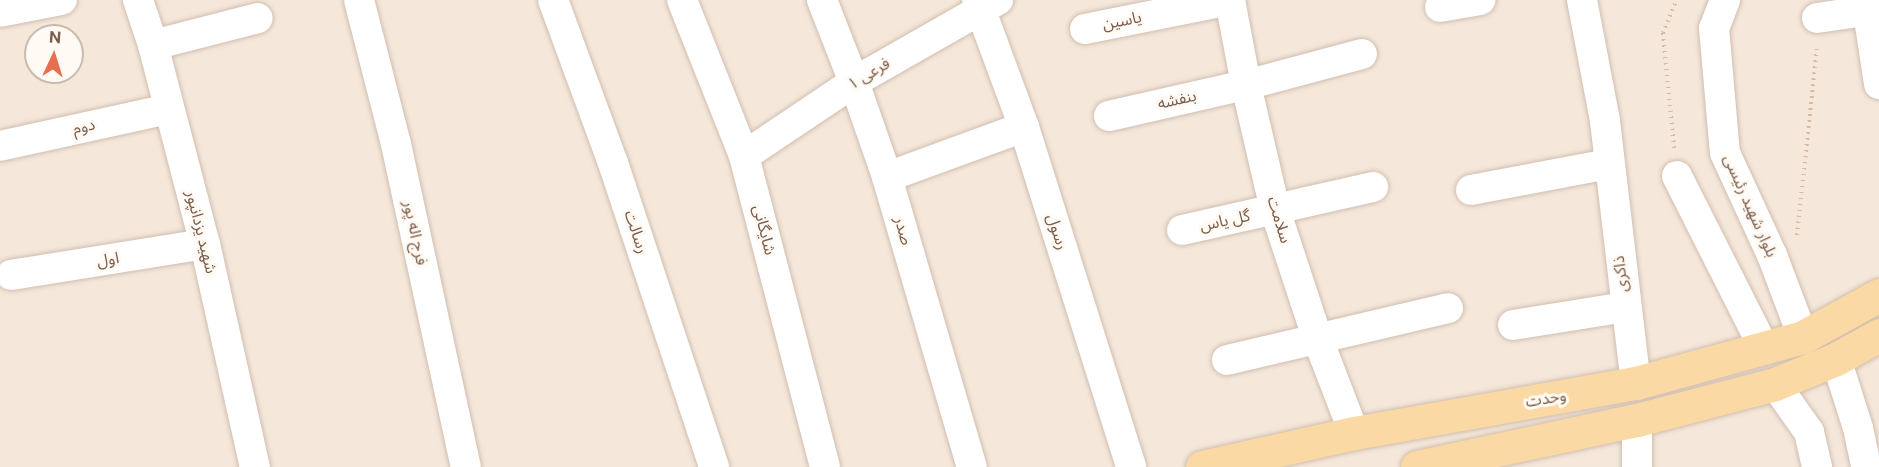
<!DOCTYPE html>
<html>
<head>
<meta charset="utf-8">
<style>
	body { margin:0 }
	#map { position:relative; width:1879px; height:467px; overflow:hidden; background:#fdf6ec; font-family:"Public Sans","Noto Sans Arabic",sans-serif }
	div>[style] { position:absolute }
	.residential>* { inset:0; background:#f5e8da }
	.path>* { height:4px; margin-top:-2px; transform-origin:0; background:repeating-linear-gradient(90deg,#d9b8a5 0 1.5px,transparent 0 6px) }
	.roads { filter:drop-shadow(0 0 2px #d1beb0) drop-shadow(0 0 2px #d1beb0) }
	.minor>* { height:30px; margin:-15px; padding:0 15px; transform-origin:15px; border-radius:15px; background:#fff }
	.major>* { height:33px; margin:-16.5px; padding:0 16.5px; transform-origin:16.5px; border-radius:16.5px; background:#fbd9a5 }
	span { translate:-50% -50%; white-space:nowrap; text-align:center; line-height:1.15; -webkit-text-stroke:6px #fffaf3; paint-order:stroke }
	.street-label { font-size:16px; color:#7a5c4d }
	.north { position:absolute; left:24px; top:24px; width:60px; height:60px; box-sizing:border-box; background:#fffaf3; border:2px solid #cabbb1; border-radius:50%; rotate:4deg; font-size:16px; font-weight:700; line-height:24px; text-align:center; color:#7a5c4d }
	.north::after { content:''; display:block; margin:auto; width:21px; height:27px; background:#e76f51; clip-path:polygon(50% 0,100% 100%,50% 72%,0 100%) }
</style>
</head>
<body>
<div id="map">
	<div class="residential">
		<i style="clip-path:polygon(evenodd,0 0,1879px 0,1879px 467px,0 467px,0 0,36px 36px,72px 36px,72px 72px,36px 72px,36px 36px)"></i>
	</div>
	<div class="path">
		<i style="left:1674px;top:148px;width:116px;rotate:-95.5deg"></i>
		<i style="left:1663px;top:33px;width:35px;rotate:-68deg"></i>
		<i style="left:1797px;top:235px;width:187px;rotate:-83.9deg"></i>
	</div>
	<div class="roads">
		<div class="minor">
			<i style="left:138px;top:0;width:47px;rotate:71.6deg"></i>
			<i style="left:153px;top:45px;width:206px;rotate:75.4deg"></i>
			<i style="left:205px;top:244px;width:229px;rotate:77.4deg"></i>
			<i style="left:359px;top:0;width:149px;rotate:75.6deg"></i>
			<i style="left:396px;top:144px;width:330px;rotate:77.8deg"></i>
			<i style="left:553px;top:0;width:174px;rotate:69.8deg"></i>
			<i style="left:613px;top:163px;width:320px;rotate:71.6deg"></i>
			<i style="left:682px;top:0;width:168px;rotate:68.3deg"></i>
			<i style="left:744px;top:156px;width:321px;rotate:75.4deg"></i>
			<i style="left:822px;top:0;width:88px;rotate:68.7deg"></i>
			<i style="left:854px;top:82px;width:101px;rotate:70.8deg"></i>
			<i style="left:887px;top:177px;width:302px;rotate:73.7deg"></i>
			<i style="left:977px;top:0;width:135px;rotate:69.7deg"></i>
			<i style="left:1024px;top:127px;width:356px;rotate:72.5deg"></i>
			<i style="left:1230px;top:0;width:86px;rotate:79.3deg"></i>
			<i style="left:1246px;top:85px;width:128px;rotate:76.9deg"></i>
			<i style="left:1275px;top:210px;width:134px;rotate:71.7deg"></i>
			<i style="left:1317px;top:337px;width:103px;rotate:68.9deg"></i>
			<i style="left:1582px;top:0;width:123px;rotate:79.2deg"></i>
			<i style="left:1605px;top:121px;width:264px;rotate:83.3deg"></i>
			<i style="left:1725px;top:0;width:30px;rotate:111deg"></i>
			<i style="left:1714px;top:28px;width:125px;rotate:85deg"></i>
			<i style="left:1725px;top:153px;width:112px;rotate:65.3deg"></i>
			<i style="left:1772px;top:255px;width:88px;rotate:69.3deg"></i>
			<i style="left:1440px;top:7px;width:41px;rotate:-9.9deg"></i>
			<i style="left:0;top:12px;width:63px;rotate:-11deg"></i>
			<i style="left:1868px;top:12px;width:73px;rotate:81.3deg"></i>
			<i style="left:1817px;top:18px;width:63px;rotate:-8.3deg"></i>
			<i style="left:1085px;top:29px;width:148px;rotate:-11.3deg"></i>
			<i style="left:153px;top:45px;width:108px;rotate:-14.4deg"></i>
			<i style="left:1109px;top:116px;width:140px;rotate:-12.8deg"></i>
			<i style="left:1246px;top:85px;width:120px;rotate:-15deg"></i>
			<i style="left:0;top:146px;width:172px;rotate:-12.4deg"></i>
			<i style="left:744px;top:156px;width:133px;rotate:-33.9deg"></i>
			<i style="left:854px;top:82px;width:166px;rotate:-29.7deg"></i>
			<i style="left:1677px;top:176px;width:193px;rotate:63.2deg"></i>
			<i style="left:887px;top:177px;width:146px;rotate:-20.1deg"></i>
			<i style="left:1471px;top:190px;width:140px;rotate:-10.7deg"></i>
			<i style="left:1182px;top:230px;width:196px;rotate:-12.7deg"></i>
			<i style="left:11px;top:275px;width:196px;rotate:-9.1deg"></i>
			<i style="left:1513px;top:325px;width:113px;rotate:-9.1deg"></i>
			<i style="left:1836px;top:359px;width:72px;rotate:72.3deg"></i>
			<i style="left:1858px;top:428px;width:40px;rotate:78deg"></i>
			<i style="left:1227px;top:360px;width:227px;rotate:-13.2deg"></i>
			<i style="left:1775px;top:384px;width:59px;rotate:54.7deg"></i>
			<i style="left:1809px;top:432px;width:36px;rotate:77deg"></i>
			<i style="left:1637px;top:420px;width:47px;rotate:90deg"></i>
		</div>
		<div class="major">
			<i style="left:1202px;top:467px;width:156px;rotate:-12.6deg"></i>
			<i style="left:1354px;top:433px;width:286px;rotate:-10.1deg"></i>
			<i style="left:1636px;top:383px;width:173px;rotate:-15.4deg"></i>
			<i style="left:1803px;top:337px;width:87px;rotate:-28.9deg"></i>
			<i style="left:1417px;top:467px;width:225px;rotate:-12.1deg"></i>
			<i style="left:1637px;top:420px;width:143px;rotate:-14.6deg"></i>
			<i style="left:1775px;top:384px;width:66px;rotate:-22.3deg"></i>
			<i style="left:1836px;top:359px;width:49px;rotate:-29.2deg"></i>
		</div>
	</div>
	<div class="street-label">
		<span style="left:1122px;top:21px;rotate:-11deg">یاسین</span>
		<span style="left:869px;top:74px;rotate:-31deg">فرعی ۱</span>
		<span style="left:1177px;top:100px;rotate:-13deg">بنفشه</span>
		<span style="left:84px;top:127px;rotate:-13deg">دوم</span>
		<span style="left:1750px;top:206px;rotate:66deg">بلوار شهید رئیسی</span>
		<span style="left:1279px;top:220px;rotate:73deg">سلامت</span>
		<span style="left:1225px;top:221px;rotate:-12deg">گل یاس</span>
		<span style="left:764px;top:230px;rotate:76deg">شایگانی</span>
		<span style="left:903px;top:231px;rotate:74deg">صدر</span>
		<span style="left:201px;top:232px;rotate:76deg">شهید یزدانپور</span>
		<span style="left:636px;top:232px;rotate:72deg">رسالت</span>
		<span style="left:1057px;top:232px;rotate:72deg">رسول</span>
		<span style="left:415px;top:233px;rotate:78deg">فرج اله پور</span>
		<span style="left:108px;top:260px;rotate:-9deg">اول</span>
		<span style="left:1621px;top:274px;rotate:-97deg">ذاکری</span>
		<span style="left:1546px;top:399px;rotate:-10deg">وحدت</span>
	</div>
	<div class="north">N</div>
</div>
</body>
</html>
